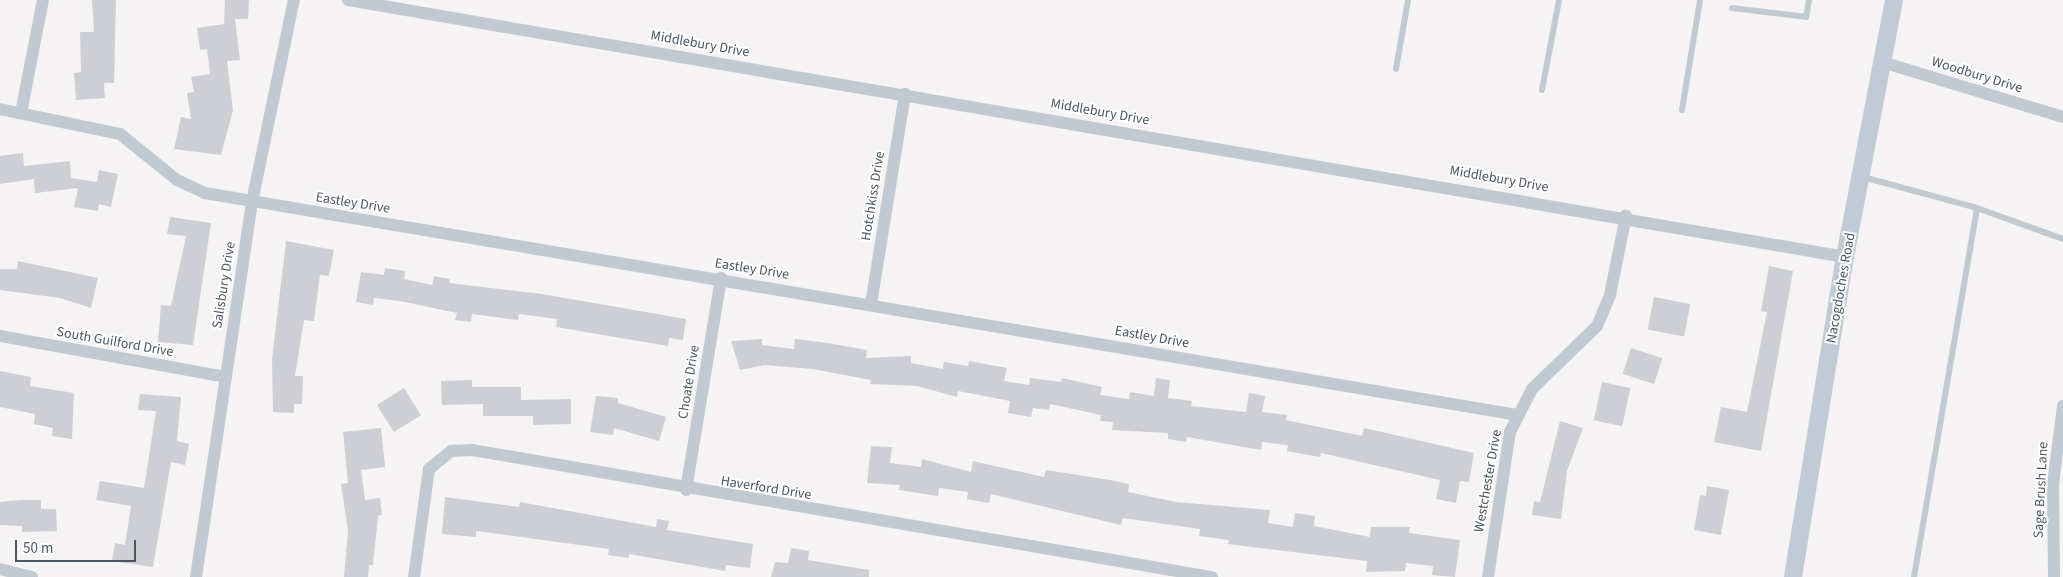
<!DOCTYPE html>
<html>
<head>
<meta charset="utf-8">
<style>
	body { margin:0 }
	#map { position:relative; width:2063px; height:577px; overflow:hidden; background:#f5f3f3; font-family:"Source Sans 3",sans-serif }
	div>[style] { position:absolute }
	.building>* { inset:0; background:#cdcfd5; transform-origin:0 0 }
	.lane>* { height:6px; margin:-3px; padding:0 3px; transform-origin:3px; border-radius:3px; background:#c1cad2 }
	.street>* { height:12px; margin:-6px; padding:0 6px; transform-origin:6px; border-radius:6px; background:#c1cad2 }
	.secondary>* { height:18px; margin:-9px; padding:0 9px; transform-origin:9px; border-radius:9px; background:#c1cbd6 }
	span { translate:-50% -50%; white-space:nowrap; text-align:center; line-height:1.15; -webkit-text-stroke:4px #fff; paint-order:stroke }
	.street-label { font-size:14px; color:#4a5661 }
	.scale { position:absolute; left:15px; top:540px; width:121px; height:22px; box-sizing:border-box; border:2px solid #4a5661; border-top:0; padding-left:6px; font-size:15px; line-height:18px; white-space:nowrap; color:#4a5661; -webkit-text-stroke:4px #fff; paint-order:stroke }
</style>
</head>
<body>
<div id="map">
	<div class="building">
		<i style="clip-path:polygon(92px 0,116px 0,114px 83px,104px 83px,105px 98px,76px 100px,74px 73px,81px 72px,80px 32px,94px 32px)"></i>
		<i style="clip-path:polygon(225px 0,249px 0,248px 19px,235px 19px,240px 60px,227px 61px,233px 110px,221px 155px,174px 149px,181px 117px,191px 119px,187px 93px,194px 92px,191px 77px,210px 74px,207px 49px,200px 50px,197px 28px,224px 24px)"></i>
		<i style="clip-path:polygon(23px 153px,24px 166px,70px 161px,71px 178px,97px 182px,99px 170px,118px 174px,111px 207px,99px 204px,98px 211px,74px 207px,78px 188px,35px 193px,34px 179px,0 184px,0 156px)"></i>
		<i style="clip-path:polygon(170px 217px,211px 223px,193px 345px,158px 342px,161px 305px,171px 306px,186px 236px,167px 234px)"></i>
		<i style="clip-path:polygon(286px 241px,334px 250px,329px 276px,320px 275px,314px 321px,304px 320px,295px 376px,303px 376px,302px 404px,294px 404px,294px 413px,273px 412px,272px 359px)"></i>
		<i style="clip-path:polygon(18px 261px,98px 278px,91px 308px,60px 298px,0 290px,0 269px,17px 269px)"></i>
		<i style="clip-path:polygon(1769px 266px,1793px 271px,1761px 451px,1714px 442px,1721px 407px,1747px 412px,1767px 312px,1761px 311px)"></i>
		<i style="clip-path:polygon(385px 268px,405px 271px,404px 279px,432px 285px,434px 276px,450px 279px,449px 283px,542px 294px,686px 319px,683px 340px,669px 338px,668px 346px,556px 327px,557px 319px,519px 314px,518px 320px,472px 314px,471px 322px,455px 320px,457px 313px,400px 301px,374px 298px,373px 305px,356px 302px,361px 272px,384px 275px)"></i>
		<i style="left:1654px;top:297px;width:37px;height:33px;rotate:11deg"></i>
		<i style="clip-path:polygon(762px 339px,762px 345px,794px 349px,795px 339px,828px 343px,867px 350px,866px 358px,911px 356px,911px 363px,943px 369px,944px 362px,968px 366px,969px 361px,1007px 368px,1004px 381px,1029px 385px,1030px 378px,1061px 382px,1062px 378px,1102px 387px,1100px 395px,1129px 399px,1130px 392px,1154px 396px,1156px 378px,1170px 380px,1168px 398px,1192px 401px,1191px 406px,1246px 412px,1249px 393px,1265px 396px,1262px 412px,1287px 415px,1286px 420px,1362px 436px,1364px 428px,1474px 453px,1469px 482px,1460px 481px,1456px 503px,1436px 499px,1440px 480px,1321px 453px,1320px 457px,1287px 451px,1288px 445px,1262px 442px,1261px 450px,1187px 437px,1186px 442px,1168px 439px,1168px 433px,1112px 430px,1113px 422px,1100px 421px,1101px 415px,1050px 404px,1049px 410px,1033px 408px,1031px 417px,1008px 413px,1010px 401px,958px 391px,957px 397px,917px 386px,870px 384px,871px 380px,813px 369px,764px 365px,740px 370px,731px 341px)"></i>
		<i style="left:1631px;top:348px;width:33px;height:27px;rotate:18deg"></i>
		<i style="clip-path:polygon(0 371px,31px 377px,30px 386px,74px 393px,72px 439px,52px 436px,53px 428px,34px 424px,35px 414px,0 407px)"></i>
		<i style="clip-path:polygon(472px 380px,472px 387px,521px 387px,521px 400px,571px 399px,571px 424px,533px 425px,533px 416px,483px 416px,483px 404px,442px 405px,441px 381px)"></i>
		<i style="left:1602px;top:382px;width:29px;height:39px;rotate:12deg"></i>
		<i style="left:404px;top:388px;width:32px;height:32px;rotate:58deg"></i>
		<i style="clip-path:polygon(140px 394px,181px 397px,177px 441px,189px 444px,185px 465px,171px 462px,153px 567px,112px 561px,115px 543px,125px 545px,131px 506px,96px 500px,100px 481px,144px 488px,156px 411px,138px 410px)"></i>
		<i style="clip-path:polygon(596px 396px,618px 398px,618px 403px,666px 417px,659px 441px,614px 428px,613px 435px,590px 432px)"></i>
		<i style="clip-path:polygon(1560px 421px,1583px 428px,1567px 471px,1561px 519px,1532px 515px,1534px 501px,1540px 502px)"></i>
		<i style="clip-path:polygon(381px 428px,385px 467px,361px 470px,365px 500px,380px 498px,382px 515px,378px 516px,373px 565px,369px 565px,368px 577px,344px 577px,348px 531px,341px 484px,348px 483px,343px 432px)"></i>
		<i style="clip-path:polygon(871px 446px,892px 447px,890px 463px,921px 467px,922px 459px,971px 472px,973px 461px,1044px 477px,1046px 470px,1110px 480px,1129px 484px,1128px 492px,1176px 502px,1270px 510px,1268px 523px,1293px 527px,1295px 513px,1315px 516px,1314px 526px,1370px 537px,1371px 527px,1410px 527px,1409px 533px,1460px 540px,1455px 577px,1432px 575px,1433px 566px,1406px 563px,1405px 571px,1366px 572px,1367px 561px,1228px 544px,1229px 540px,1199px 536px,1200px 529px,1123px 518px,1121px 525px,991px 494px,989px 503px,967px 499px,968px 492px,939px 488px,938px 496px,899px 490px,900px 485px,867px 483px)"></i>
		<i style="clip-path:polygon(1707px 486px,1729px 490px,1721px 535px,1694px 530px,1700px 495px,1706px 496px)"></i>
		<i style="clip-path:polygon(445px 497px,519px 507px,520px 502px,656px 527px,657px 519px,669px 521px,667px 530px,753px 544px,750px 568px,726px 565px,725px 571px,629px 554px,629px 558px,608px 555px,609px 549px,476px 531px,476px 537px,442px 534px)"></i>
		<i style="clip-path:polygon(21px 500px,41px 500px,41px 509px,56px 509px,57px 531px,22px 532px,22px 526px,0 525px,0 502px)"></i>
		<i style="clip-path:polygon(791px 548px,809px 551px,808px 560px,869px 570px,869px 577px,771px 577px,775px 562px,788px 563px)"></i>
	</div>
	<div class="lane">
		<i style="left:1732px;top:8px;width:75px;rotate:6.9deg"></i>
		<i style="left:1806px;top:17px;width:17px;rotate:-80deg"></i>
		<i style="left:1396px;top:69px;width:70px;rotate:-80.1deg"></i>
		<i style="left:1542px;top:90px;width:92px;rotate:-79.3deg"></i>
		<i style="left:1682px;top:110px;width:111px;rotate:-80.7deg"></i>
		<i style="left:1863px;top:177px;width:118px;rotate:15.2deg"></i>
		<i style="left:1977px;top:208px;width:91px;rotate:19.8deg"></i>
		<i style="left:1914px;top:577px;width:374px;rotate:-80.3deg"></i>
	</div>
	<div class="street">
		<i style="left:348px;top:0;width:1519px;rotate:9.74deg"></i>
		<i style="left:1882px;top:62px;width:189px;rotate:16.9deg"></i>
		<i style="left:0;top:109px;width:123px;rotate:11.8deg"></i>
		<i style="left:120px;top:134px;width:73px;rotate:38.9deg"></i>
		<i style="left:177px;top:180px;width:31px;rotate:25deg"></i>
		<i style="left:205px;top:193px;width:1332px;rotate:9.6deg"></i>
		<i style="left:21px;top:113px;width:115px;rotate:-79deg"></i>
		<i style="left:871px;top:304px;width:213px;rotate:-80.8deg"></i>
		<i style="left:0;top:336px;width:229px;rotate:10.3deg"></i>
		<i style="left:686px;top:490px;width:215px;rotate:-80.6deg"></i>
		<i style="left:0;top:569px;width:33px;rotate:14deg"></i>
		<i style="left:196px;top:577px;width:379px;rotate:-81.5deg"></i>
		<i style="left:252px;top:202px;width:206px;rotate:-78.3deg"></i>
		<i style="left:414px;top:577px;width:109px;rotate:-82.1deg"></i>
		<i style="left:429px;top:469px;width:28px;rotate:-39deg"></i>
		<i style="left:451px;top:451px;width:21px;rotate:-3deg"></i>
		<i style="left:472px;top:450px;width:751px;rotate:9.74deg"></i>
		<i style="left:1488px;top:577px;width:147px;rotate:-81.4deg"></i>
		<i style="left:1510px;top:432px;width:48px;rotate:-62.9deg"></i>
		<i style="left:1532px;top:389px;width:91px;rotate:-44.1deg"></i>
		<i style="left:1597px;top:326px;width:34px;rotate:-67deg"></i>
		<i style="left:1610px;top:295px;width:81px;rotate:-78.6deg"></i>
		<i style="left:2054px;top:577px;width:93px;rotate:-90.6deg"></i>
		<i style="left:2053px;top:484px;width:79px;rotate:-82.7deg"></i>
	</div>
	<div class="secondary">
		<i style="left:1793px;top:577px;width:324px;rotate:-80.8deg"></i>
		<i style="left:1845px;top:257px;width:262px;rotate:-79.2deg"></i>
	</div>
	<div class="street-label">
		<span style="left:700px;top:44px;rotate:10deg">Middlebury Drive</span>
		<span style="left:1977px;top:75px;rotate:17deg">Woodbury Drive</span>
		<span style="left:1100px;top:112px;rotate:10deg">Middlebury Drive</span>
		<span style="left:1499px;top:179px;rotate:10deg">Middlebury Drive</span>
		<span style="left:873px;top:196px;rotate:-81deg">Hotchkiss Drive</span>
		<span style="left:353px;top:203px;rotate:9deg">Eastley Drive</span>
		<span style="left:752px;top:269px;rotate:9deg">Eastley Drive</span>
		<span style="left:224px;top:285px;rotate:-81deg">Salisbury Drive</span>
		<span style="left:1841px;top:288px;rotate:-80deg">Nacogdoches Road</span>
		<span style="left:1152px;top:337px;rotate:10deg">Eastley Drive</span>
		<span style="left:115px;top:342px;rotate:10deg">South Guilford Drive</span>
		<span style="left:689px;top:382px;rotate:-81deg">Choate Drive</span>
		<span style="left:1488px;top:481px;rotate:-80deg">Westchester Drive</span>
		<span style="left:766px;top:488px;rotate:9deg">Haverford Drive</span>
		<span style="left:2041px;top:490px;rotate:-87deg">Sage Brush Lane</span>
	</div>
	<div class="scale">50 m</div>
</div>
</body>
</html>
